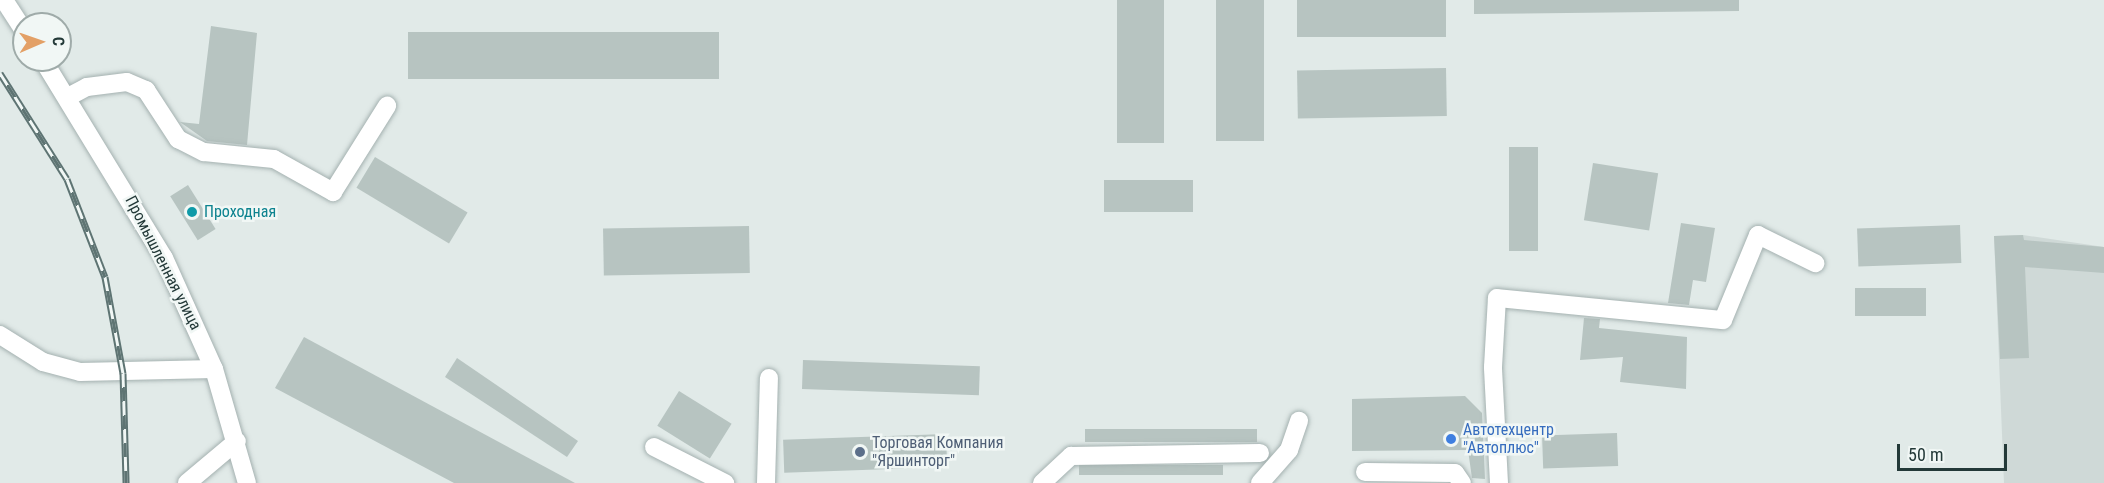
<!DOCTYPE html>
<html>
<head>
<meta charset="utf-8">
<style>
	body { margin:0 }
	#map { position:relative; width:2104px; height:483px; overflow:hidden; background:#e1eae8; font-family:"Roboto Condensed",sans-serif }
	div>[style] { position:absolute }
	.built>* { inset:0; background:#cfd9d7 }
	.building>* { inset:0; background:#b7c4c1; transform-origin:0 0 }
	.roads { filter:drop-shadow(0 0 2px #a4b1b0) drop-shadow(0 0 2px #a4b1b0) }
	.minor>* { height:18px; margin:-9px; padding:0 9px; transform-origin:9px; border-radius:9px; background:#fff }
	.rail>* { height:7px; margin-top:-3.5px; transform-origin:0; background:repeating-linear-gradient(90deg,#f1f7f5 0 14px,#5e7473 0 28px); box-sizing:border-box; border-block:2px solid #5e7473 }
	.dots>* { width:16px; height:16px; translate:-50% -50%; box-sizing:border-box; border:3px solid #f1f7f5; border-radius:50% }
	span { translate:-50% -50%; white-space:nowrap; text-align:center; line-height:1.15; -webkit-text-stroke:5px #f1f7f5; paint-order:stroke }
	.culture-label { font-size:16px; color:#0d838f }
	.left { translate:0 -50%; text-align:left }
	.street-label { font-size:16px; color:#233938 }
	.shop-label { font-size:16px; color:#366cbe }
	.service-label { font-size:16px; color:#4e5e75 }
	.north { position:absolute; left:12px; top:12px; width:60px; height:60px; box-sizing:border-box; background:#f1f7f5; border:2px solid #9faba9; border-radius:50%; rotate:88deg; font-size:16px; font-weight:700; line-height:24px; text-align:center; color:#233938 }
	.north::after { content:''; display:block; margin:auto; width:21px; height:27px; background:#e3a066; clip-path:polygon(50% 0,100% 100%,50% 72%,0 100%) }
	.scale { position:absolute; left:1897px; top:444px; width:110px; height:27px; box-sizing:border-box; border:3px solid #233938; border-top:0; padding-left:8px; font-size:18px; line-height:21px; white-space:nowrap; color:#233938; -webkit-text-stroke:4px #f1f7f5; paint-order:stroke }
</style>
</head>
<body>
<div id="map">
	<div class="built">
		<i style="clip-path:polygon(2023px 235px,2104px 247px,2104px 483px,2004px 483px,1994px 236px)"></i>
	</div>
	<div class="building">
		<i style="left:1117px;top:0;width:47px;height:143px"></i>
		<i style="left:1216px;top:0;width:48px;height:141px"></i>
		<i style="left:1297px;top:0;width:149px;height:37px"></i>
		<i style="clip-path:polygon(1474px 0,1739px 0,1739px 11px,1474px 14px)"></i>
		<i style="clip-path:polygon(211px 26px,257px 33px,247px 145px,207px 141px,180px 122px,199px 124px)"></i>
		<i style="left:719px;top:32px;width:47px;height:311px;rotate:90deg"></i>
		<i style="left:1446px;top:68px;width:48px;height:149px;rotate:89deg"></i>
		<i style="left:1538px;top:147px;width:104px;height:29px;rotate:90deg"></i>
		<i style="left:375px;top:157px;width:108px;height:36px;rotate:31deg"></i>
		<i style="left:1593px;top:163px;width:66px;height:58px;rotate:9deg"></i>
		<i style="left:1104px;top:180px;width:89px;height:32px"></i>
		<i style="left:188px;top:185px;width:52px;height:21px;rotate:58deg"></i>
		<i style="clip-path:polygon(1681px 223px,1715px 228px,1706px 282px,1693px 280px,1689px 305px,1668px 303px)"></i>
		<i style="left:1960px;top:225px;width:38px;height:103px;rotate:88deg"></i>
		<i style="left:749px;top:226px;width:47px;height:146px;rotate:89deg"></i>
		<i style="clip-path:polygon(2023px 235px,2024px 240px,2104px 247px,2104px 273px,2025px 267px,2029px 358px,2000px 359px,1994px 236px)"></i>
		<i style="left:1855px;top:288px;width:71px;height:28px"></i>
		<i style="clip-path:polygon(1584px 318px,1600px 319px,1599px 328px,1687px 337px,1686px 389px,1620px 382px,1623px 357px,1580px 360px)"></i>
		<i style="clip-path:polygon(304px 337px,575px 483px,454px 483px,275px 388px)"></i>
		<i style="clip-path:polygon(457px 358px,578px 441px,567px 457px,445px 377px)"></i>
		<i style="left:803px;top:360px;width:177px;height:29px;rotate:2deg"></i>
		<i style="left:679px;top:391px;width:62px;height:41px;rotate:32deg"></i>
		<i style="clip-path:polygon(1465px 396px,1482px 413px,1485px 479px,1472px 478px,1468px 450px,1352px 451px,1352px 399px)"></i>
		<i style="left:1257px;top:429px;width:13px;height:172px;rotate:90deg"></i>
		<i style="left:1617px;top:433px;width:33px;height:75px;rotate:88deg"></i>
		<i style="left:946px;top:434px;width:33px;height:163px;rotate:88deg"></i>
		<i style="left:1223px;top:465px;width:10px;height:144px;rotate:90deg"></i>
	</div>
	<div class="roads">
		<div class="minor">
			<i style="left:4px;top:0;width:37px;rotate:57deg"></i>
			<i style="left:43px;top:60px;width:232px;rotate:58.6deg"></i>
			<i style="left:164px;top:258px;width:122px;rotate:65.8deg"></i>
			<i style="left:214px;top:369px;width:119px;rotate:73.9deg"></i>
			<i style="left:68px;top:97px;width:21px;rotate:-28deg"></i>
			<i style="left:87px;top:87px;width:40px;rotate:-7.1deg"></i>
			<i style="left:127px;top:82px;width:21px;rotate:23deg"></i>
			<i style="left:146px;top:90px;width:59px;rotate:56.9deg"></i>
			<i style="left:178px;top:139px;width:29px;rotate:27deg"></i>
			<i style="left:204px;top:152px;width:70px;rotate:5.7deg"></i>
			<i style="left:274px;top:159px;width:68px;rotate:29.2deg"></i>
			<i style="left:333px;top:192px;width:102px;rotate:-57.9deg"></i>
			<i style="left:0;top:335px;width:51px;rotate:32.1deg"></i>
			<i style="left:43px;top:362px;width:38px;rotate:15deg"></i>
			<i style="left:80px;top:372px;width:134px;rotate:-1.3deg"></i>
			<i style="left:654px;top:447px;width:80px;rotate:26.9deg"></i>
			<i style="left:1365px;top:472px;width:90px;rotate:0.6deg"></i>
			<i style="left:1455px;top:473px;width:12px;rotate:55deg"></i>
			<i style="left:187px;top:483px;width:65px;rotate:-40deg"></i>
			<i style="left:766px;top:483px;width:105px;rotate:-88.4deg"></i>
			<i style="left:1042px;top:483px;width:40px;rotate:-43deg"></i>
			<i style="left:1071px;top:456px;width:189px;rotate:-0.9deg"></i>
			<i style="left:1260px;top:483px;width:44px;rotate:-48.7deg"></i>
			<i style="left:1289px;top:450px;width:31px;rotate:-71deg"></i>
			<i style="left:1499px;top:483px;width:116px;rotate:-93deg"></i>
			<i style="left:1493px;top:367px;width:69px;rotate:-86.7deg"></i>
			<i style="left:1497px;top:298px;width:227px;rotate:5.6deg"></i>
			<i style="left:1723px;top:320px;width:92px;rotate:-67.6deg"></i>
			<i style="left:1758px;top:235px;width:64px;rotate:26.2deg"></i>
		</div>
	</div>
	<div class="rail">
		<i style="left:0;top:73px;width:125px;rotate:57.7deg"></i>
		<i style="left:67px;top:179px;width:105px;rotate:68.8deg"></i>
		<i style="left:105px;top:277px;width:98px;rotate:79.4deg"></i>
		<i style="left:123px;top:373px;width:110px;rotate:88.4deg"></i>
	</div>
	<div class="dots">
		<i style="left:192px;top:212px;background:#0f9aa8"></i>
		<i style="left:1451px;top:439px;background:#3f7fe0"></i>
		<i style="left:860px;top:452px;background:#5c6f8a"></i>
	</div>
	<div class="culture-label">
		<span class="left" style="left:204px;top:212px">Проходная</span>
	</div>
	<div class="street-label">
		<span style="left:163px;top:263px;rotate:63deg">Промышленная улица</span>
	</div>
	<div class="shop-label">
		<span class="left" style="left:1463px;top:439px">Автотехцентр<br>"Автоплюс"</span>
	</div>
	<div class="service-label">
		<span class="left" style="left:872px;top:452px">Торговая Компания<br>"Яршинторг"</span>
	</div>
	<div class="north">С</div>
	<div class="scale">50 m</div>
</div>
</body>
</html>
